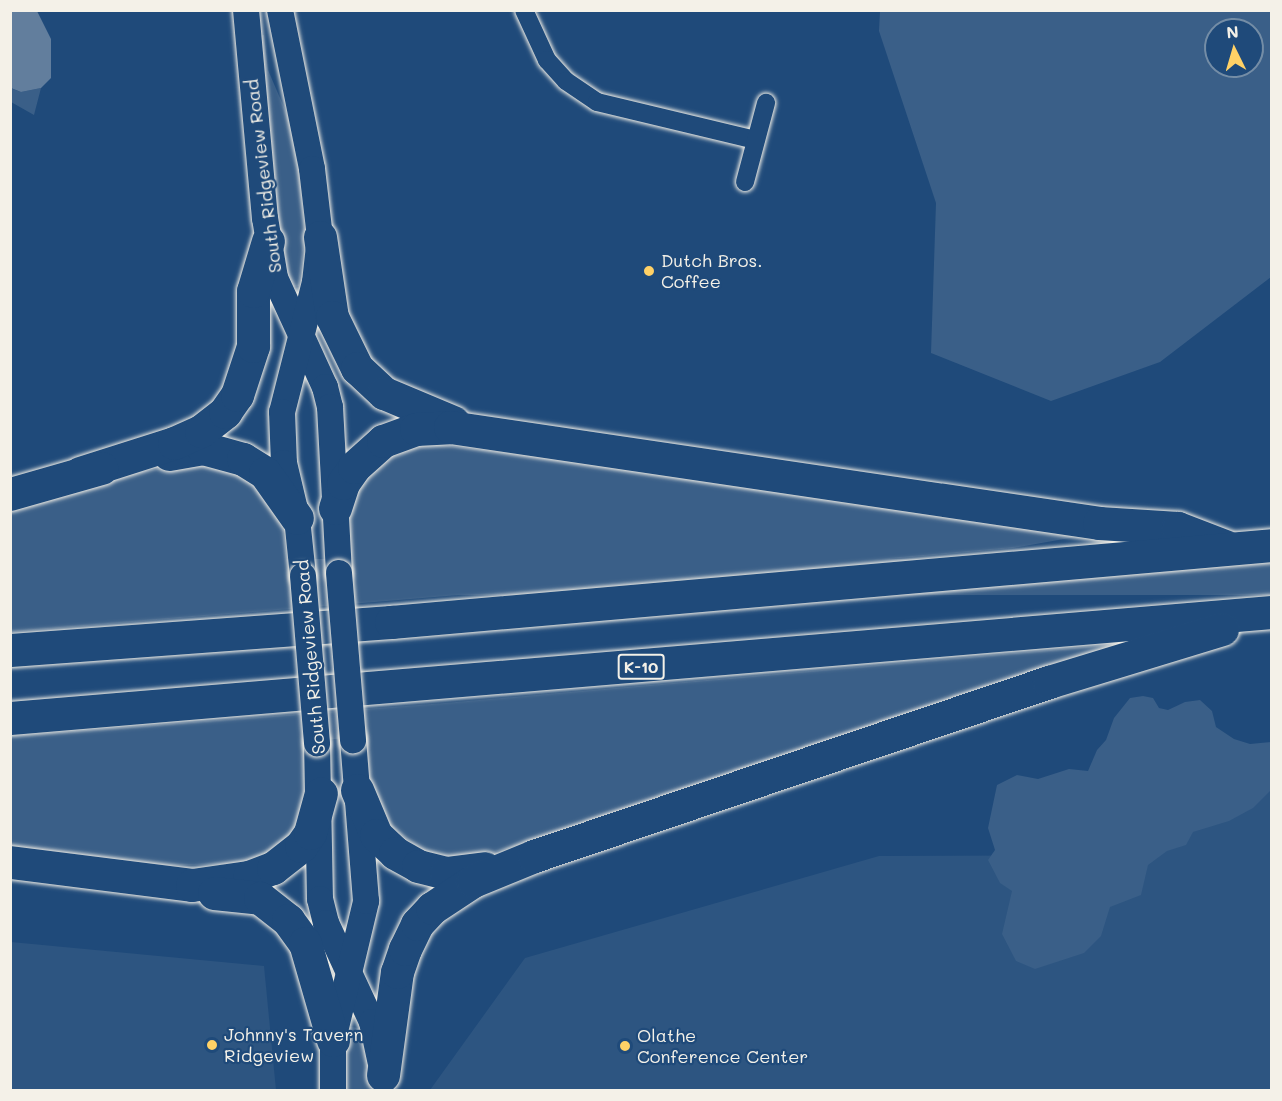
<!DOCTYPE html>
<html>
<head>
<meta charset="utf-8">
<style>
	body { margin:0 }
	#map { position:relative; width:1282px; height:1101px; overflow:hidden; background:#1f4a7a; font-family:Mali,sans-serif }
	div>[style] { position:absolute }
	.built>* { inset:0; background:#2d5581 }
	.green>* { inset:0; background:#3a5f88; transform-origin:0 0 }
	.water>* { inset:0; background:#627e9d }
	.roads { filter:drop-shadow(0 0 2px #f4f1e8) drop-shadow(0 0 2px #f4f1e8) }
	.minor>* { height:18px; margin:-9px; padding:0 9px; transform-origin:9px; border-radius:9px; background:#1f4a7a }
	.secondary>* { height:26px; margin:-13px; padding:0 13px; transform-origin:13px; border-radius:13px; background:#1f4a7a }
	.motorway>* { height:33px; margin:-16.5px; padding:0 16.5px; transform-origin:16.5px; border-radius:16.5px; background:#1f4a7a }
	.bridges { filter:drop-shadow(0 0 2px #f4f1e8) drop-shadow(0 0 2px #f4f1e8) }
	.secondary-bridge>* { height:26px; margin:-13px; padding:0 13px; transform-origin:13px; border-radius:13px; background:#1f4a7a }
	.dots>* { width:16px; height:16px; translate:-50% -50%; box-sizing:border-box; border:3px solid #1f4a7a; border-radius:50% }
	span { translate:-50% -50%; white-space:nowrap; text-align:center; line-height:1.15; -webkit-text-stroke:4.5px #1f4a7a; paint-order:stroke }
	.shield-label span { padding:2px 4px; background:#1f4a7a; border:2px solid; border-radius:4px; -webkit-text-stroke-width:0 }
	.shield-label { font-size:16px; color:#f4f1e8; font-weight:700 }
	.street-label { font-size:18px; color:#f4f1e8 }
	.poi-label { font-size:18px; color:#f4f1e8 }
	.left { translate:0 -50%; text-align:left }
	.frame { position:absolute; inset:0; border:12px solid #f4f1e8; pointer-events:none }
	.north { position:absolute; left:1204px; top:18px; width:60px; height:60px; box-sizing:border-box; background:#1f4a7a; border:2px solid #748da6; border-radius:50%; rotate:355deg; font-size:16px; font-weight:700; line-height:24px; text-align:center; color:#f4f1e8 }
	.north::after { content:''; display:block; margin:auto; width:21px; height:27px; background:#ffd166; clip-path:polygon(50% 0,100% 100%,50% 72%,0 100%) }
</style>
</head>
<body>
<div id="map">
	<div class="built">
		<i style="clip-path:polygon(1271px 764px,1271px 1090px,430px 1090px,525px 958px,879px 856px,1131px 855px)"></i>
		<i style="clip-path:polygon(11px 942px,264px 966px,276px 1090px,11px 1090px)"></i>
	</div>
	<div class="green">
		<i style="clip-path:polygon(evenodd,880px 11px,1271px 11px,1271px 277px,1160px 362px,1051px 401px,931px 353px,936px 203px,879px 31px,880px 11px,1216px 30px,1252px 30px,1252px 66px,1216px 66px,1216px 30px)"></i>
		<i style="clip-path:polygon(264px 35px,268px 70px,289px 119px,299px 173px,305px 233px,299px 286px,293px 287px,289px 279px,280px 242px,259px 36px)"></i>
		<i style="clip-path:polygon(10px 88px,21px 92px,41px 88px,34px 115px,11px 102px)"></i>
		<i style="clip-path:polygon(431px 444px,526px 455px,1081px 536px,1013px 548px,845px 563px,11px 632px,11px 503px,104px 478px,193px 463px,239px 473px,256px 486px,282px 523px,290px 583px,355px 577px,347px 528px,356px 495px,367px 476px,393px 454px)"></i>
		<i style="left:1271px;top:559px;width:36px;height:1264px;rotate:90deg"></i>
		<i style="clip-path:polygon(1108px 645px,1111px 652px,637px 811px,484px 855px,461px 859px,421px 850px,387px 823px,370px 783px,366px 737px,304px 741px,308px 790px,298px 827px,270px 854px,235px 864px,147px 866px,11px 848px,11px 736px,445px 703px)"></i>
		<i style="clip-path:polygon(1143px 696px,1153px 698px,1159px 708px,1168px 710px,1185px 702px,1200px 700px,1212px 711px,1216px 727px,1234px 739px,1250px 744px,1271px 742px,1271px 790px,1253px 808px,1229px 821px,1193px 832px,1186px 845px,1167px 851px,1148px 865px,1141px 895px,1110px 907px,1101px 936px,1084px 953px,1035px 969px,1016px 961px,1002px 934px,1012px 891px,1000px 883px,988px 860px,995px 850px,988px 828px,997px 785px,1017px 775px,1038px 779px,1069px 769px,1088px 771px,1097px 750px,1106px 740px,1114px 718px,1130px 698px)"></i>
		<i style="clip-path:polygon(349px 1027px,360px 1028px,368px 1053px,372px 1090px,346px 1090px,345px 1048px)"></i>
	</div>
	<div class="water">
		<i style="clip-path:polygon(11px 10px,37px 11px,51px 39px,51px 78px,41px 88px,21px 92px,11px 88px)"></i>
	</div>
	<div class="roads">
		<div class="minor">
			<i style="left:524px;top:10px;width:55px;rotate:65.3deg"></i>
			<i style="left:547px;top:60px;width:28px;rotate:48deg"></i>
			<i style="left:566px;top:81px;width:37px;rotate:34deg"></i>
			<i style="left:597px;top:102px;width:163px;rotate:13.5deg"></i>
			<i style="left:745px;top:182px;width:82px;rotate:-75.1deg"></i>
		</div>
		<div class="secondary">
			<i style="left:246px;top:10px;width:209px;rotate:84.8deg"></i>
			<i style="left:265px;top:218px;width:61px;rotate:80.5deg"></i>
			<i style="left:275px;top:278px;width:120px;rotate:65.4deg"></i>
			<i style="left:325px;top:387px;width:21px;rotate:76deg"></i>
			<i style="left:330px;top:407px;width:166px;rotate:86.9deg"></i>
			<i style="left:280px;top:10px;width:162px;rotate:78.6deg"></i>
			<i style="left:312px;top:169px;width:68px;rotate:83.3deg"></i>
			<i style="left:320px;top:237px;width:45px;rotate:96.3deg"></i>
			<i style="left:315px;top:282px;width:134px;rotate:104.2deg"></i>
			<i style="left:282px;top:412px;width:51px;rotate:87.8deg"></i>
			<i style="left:284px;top:463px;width:57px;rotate:76.7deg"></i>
			<i style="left:297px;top:518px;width:58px;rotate:84.1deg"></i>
			<i style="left:317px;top:743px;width:156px;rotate:88.9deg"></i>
			<i style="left:320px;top:899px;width:25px;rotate:76deg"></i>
			<i style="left:326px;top:923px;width:109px;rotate:65.1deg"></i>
			<i style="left:372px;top:1022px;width:40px;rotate:78deg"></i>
			<i style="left:333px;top:1090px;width:50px;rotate:-90deg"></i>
			<i style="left:333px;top:1040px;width:143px;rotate:-76.6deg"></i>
			<i style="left:366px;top:901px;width:162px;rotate:-94.6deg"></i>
		</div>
		<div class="motorway">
			<i style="left:320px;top:237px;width:81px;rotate:81.5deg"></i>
			<i style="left:332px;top:317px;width:57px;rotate:63.9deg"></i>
			<i style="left:357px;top:368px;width:37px;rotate:43deg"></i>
			<i style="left:384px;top:393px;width:75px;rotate:22.8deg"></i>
			<i style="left:169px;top:454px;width:35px;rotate:-10deg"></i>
			<i style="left:203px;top:448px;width:41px;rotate:15.4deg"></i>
			<i style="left:243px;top:459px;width:26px;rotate:32deg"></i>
			<i style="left:265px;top:473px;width:55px;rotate:54.6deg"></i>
			<i style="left:80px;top:473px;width:99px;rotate:-17.7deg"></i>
			<i style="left:174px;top:443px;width:30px;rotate:-24deg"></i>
			<i style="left:201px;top:431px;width:31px;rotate:-38deg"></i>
			<i style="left:225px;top:412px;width:21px;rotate:-55deg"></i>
			<i style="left:237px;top:395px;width:52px;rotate:-71.9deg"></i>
			<i style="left:253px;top:346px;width:55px;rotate:-90deg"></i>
			<i style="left:253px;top:291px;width:52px;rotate:-73.3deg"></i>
			<i style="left:10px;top:494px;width:95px;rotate:-15.9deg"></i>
			<i style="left:335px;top:508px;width:26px;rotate:-72deg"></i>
			<i style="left:343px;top:483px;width:19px;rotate:-55deg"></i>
			<i style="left:354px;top:467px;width:39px;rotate:-42deg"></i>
			<i style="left:383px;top:441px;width:35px;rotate:-20deg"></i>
			<i style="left:416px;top:429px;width:34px;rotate:-3deg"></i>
			<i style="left:450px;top:427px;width:656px;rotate:8.41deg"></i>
			<i style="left:1099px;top:523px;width:79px;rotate:3.6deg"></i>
			<i style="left:1178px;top:528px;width:50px;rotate:21deg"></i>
			<i style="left:10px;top:650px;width:382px;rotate:-4.2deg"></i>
			<i style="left:391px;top:622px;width:884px;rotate:-4.99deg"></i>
			<i style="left:10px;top:718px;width:1266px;rotate:-4.8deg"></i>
			<i style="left:357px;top:790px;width:49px;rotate:67.1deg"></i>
			<i style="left:376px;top:835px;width:26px;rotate:43deg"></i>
			<i style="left:395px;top:853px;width:26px;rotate:29deg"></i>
			<i style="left:418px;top:866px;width:29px;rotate:14deg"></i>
			<i style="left:446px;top:873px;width:39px;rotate:-7deg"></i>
			<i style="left:10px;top:862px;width:183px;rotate:7.2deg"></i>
			<i style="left:192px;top:885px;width:58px;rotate:-8deg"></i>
			<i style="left:249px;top:877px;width:26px;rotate:-21deg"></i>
			<i style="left:273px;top:868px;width:36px;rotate:-38deg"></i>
			<i style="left:301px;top:846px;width:16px;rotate:-55deg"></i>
			<i style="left:310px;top:833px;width:41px;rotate:-74.6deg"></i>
			<i style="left:214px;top:893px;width:46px;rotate:6.2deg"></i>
			<i style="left:260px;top:898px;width:36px;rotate:38deg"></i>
			<i style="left:288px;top:920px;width:29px;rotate:54deg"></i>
			<i style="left:305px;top:943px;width:101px;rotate:73.9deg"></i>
			<i style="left:383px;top:1075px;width:104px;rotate:-82.3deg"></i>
			<i style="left:397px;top:972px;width:24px;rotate:-71deg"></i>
			<i style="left:405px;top:949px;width:28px;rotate:-64deg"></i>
			<i style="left:417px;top:924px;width:22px;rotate:-47deg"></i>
			<i style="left:432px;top:908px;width:49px;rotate:-33.4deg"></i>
			<i style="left:473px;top:881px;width:66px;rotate:-22.3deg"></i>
			<i style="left:534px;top:856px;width:544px;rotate:-18.67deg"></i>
			<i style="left:1049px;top:682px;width:181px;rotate:-17deg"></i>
		</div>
	</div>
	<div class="bridges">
		<div class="secondary-bridge">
			<i style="left:339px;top:573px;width:168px;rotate:85.2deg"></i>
			<i style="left:303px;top:576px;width:168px;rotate:85.2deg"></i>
		</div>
	</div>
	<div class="dots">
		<i style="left:649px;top:271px;background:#ffd166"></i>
		<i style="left:212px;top:1045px;background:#ffd166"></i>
		<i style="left:625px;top:1046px;background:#ffd166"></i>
	</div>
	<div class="shield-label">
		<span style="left:641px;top:667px">K-10</span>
	</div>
	<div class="street-label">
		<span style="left:263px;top:176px;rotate:-97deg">South Ridgeview Road</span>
		<span style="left:310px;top:657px;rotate:-95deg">South Ridgeview Road</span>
	</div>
	<div class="poi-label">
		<span class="left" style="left:661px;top:271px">Dutch Bros.<br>Coffee</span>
		<span class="left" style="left:224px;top:1045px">Johnny's Tavern<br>Ridgeview</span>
		<span class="left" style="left:637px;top:1046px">Olathe<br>Conference Center</span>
	</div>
	<div class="frame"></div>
	<div class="north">N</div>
</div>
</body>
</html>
